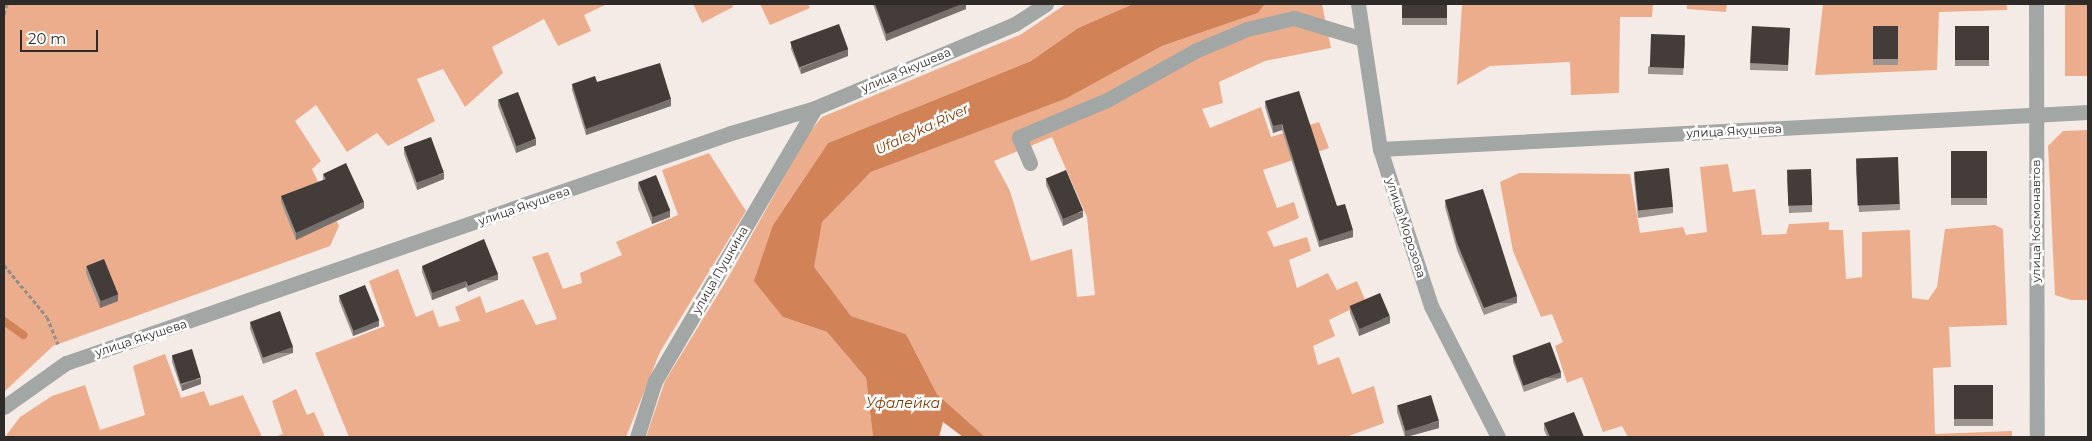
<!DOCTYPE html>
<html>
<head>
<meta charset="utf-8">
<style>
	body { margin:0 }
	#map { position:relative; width:2092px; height:441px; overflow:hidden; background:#f5ebe6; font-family:Montserrat,sans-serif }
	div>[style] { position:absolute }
	.green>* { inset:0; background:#ecad8c; transform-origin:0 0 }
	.water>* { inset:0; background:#d18256 }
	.stream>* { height:8px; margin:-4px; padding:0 4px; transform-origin:4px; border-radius:4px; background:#d18256 }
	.path>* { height:3px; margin-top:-1.5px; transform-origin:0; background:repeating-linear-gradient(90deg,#938c89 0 4px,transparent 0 6.5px) }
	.minor>* { height:15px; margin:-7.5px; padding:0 7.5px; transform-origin:7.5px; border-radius:7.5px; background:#a2a7a6 }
	.wall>* { inset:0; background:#9c948f; transform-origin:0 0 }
	.shaded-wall>* { inset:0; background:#78706c; transform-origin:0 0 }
	.building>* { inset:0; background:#433c38; transform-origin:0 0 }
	span { translate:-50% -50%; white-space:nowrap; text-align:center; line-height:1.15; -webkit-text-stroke:5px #fff; paint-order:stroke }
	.street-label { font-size:12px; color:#2e2b29 }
	.water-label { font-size:14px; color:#803800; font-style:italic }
	.frame { position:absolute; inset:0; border:5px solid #2e2b29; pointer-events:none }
	.scale { position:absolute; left:20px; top:30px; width:78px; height:22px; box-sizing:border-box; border:2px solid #2e2b29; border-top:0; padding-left:6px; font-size:15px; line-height:18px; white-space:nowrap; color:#2e2b29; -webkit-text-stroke:4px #fff; paint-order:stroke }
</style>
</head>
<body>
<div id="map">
	<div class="green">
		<i style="clip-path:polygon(4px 4px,607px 4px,584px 15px,591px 31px,558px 46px,544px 19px,492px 47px,503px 73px,465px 107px,443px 69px,417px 79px,435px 121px,388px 146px,377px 133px,347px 152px,316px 105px,295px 121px,321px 161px,312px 169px,339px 226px,330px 246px,53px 346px,4px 392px)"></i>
		<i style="clip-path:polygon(693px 4px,732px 4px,733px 7px,702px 23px)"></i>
		<i style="clip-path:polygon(760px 4px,808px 4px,810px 8px,770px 25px)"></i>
		<i style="clip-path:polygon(1066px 4px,1133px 4px,1078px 28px,1031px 61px,828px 143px,773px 225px,783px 317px,827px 332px,866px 378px,873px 437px,646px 437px,665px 381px,728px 278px,808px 134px,822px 117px,1020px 35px)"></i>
		<i style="clip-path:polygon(evenodd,1265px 4px,1322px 4px,1331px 48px,1265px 61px,1219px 82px,1223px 103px,1202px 109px,1210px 128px,1261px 107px,1271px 137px,1319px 122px,1329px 148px,1263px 170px,1277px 208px,1294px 202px,1299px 218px,1267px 232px,1274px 247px,1307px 237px,1311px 251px,1289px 260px,1297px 288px,1328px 273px,1337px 290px,1357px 281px,1366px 302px,1329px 320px,1335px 336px,1313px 346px,1318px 365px,1339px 357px,1352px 394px,1374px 386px,1384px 423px,1346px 437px,985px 437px,937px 394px,906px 334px,851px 316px,813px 267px,821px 222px,871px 172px,1064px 99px,1162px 46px,1258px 13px,1265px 4px,1052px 137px,1087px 217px,1095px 295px,1077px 297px,1072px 249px,1031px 261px,1010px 191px,994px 161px,1052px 137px)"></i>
		<i style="clip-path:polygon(1462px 4px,1653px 4px,1652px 17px,1620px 17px,1619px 93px,1571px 95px,1570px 62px,1490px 66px,1457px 85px)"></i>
		<i style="clip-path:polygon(1687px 4px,1727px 4px,1726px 12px,1687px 9px)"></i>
		<i style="clip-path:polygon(1823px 4px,2007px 4px,2007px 10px,1939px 12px,1937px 70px,1815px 75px)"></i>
		<i style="left:2065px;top:4px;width:23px;height:72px"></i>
		<i style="clip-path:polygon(2088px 130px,2088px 300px,2071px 300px,2055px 295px,2048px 146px,2063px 131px)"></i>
		<i style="clip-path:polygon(709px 153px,746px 211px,660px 352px,626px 437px,349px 437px,315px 353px,385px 326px,369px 281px,398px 269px,416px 317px,433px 310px,439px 327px,460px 321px,455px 307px,480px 296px,486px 313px,523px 299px,536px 325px,557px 319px,532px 257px,548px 252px,563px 289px,582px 283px,580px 273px,622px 255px,616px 242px,678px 215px,662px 170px)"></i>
		<i style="clip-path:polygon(1728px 164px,1733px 192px,1755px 189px,1762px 235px,1786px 234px,1789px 224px,1829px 222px,1829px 230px,1843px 230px,1846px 279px,1862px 277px,1862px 232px,1910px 230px,1912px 298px,1928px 300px,1937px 287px,1945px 229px,1995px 225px,2003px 229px,2007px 325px,1949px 327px,1951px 367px,1933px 368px,1935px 434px,2012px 431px,2012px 437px,1628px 437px,1622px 426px,1603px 432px,1582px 377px,1567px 383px,1555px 346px,1563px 342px,1552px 314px,1541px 317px,1513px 251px,1500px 182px,1519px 173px,1630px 174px,1640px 233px,1683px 227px,1686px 235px,1707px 232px,1700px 167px)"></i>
		<i style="clip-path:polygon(165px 354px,181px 398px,204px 391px,210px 406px,243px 395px,262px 437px,5px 437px,20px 417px,52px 396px,85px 385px,100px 430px,145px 415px,133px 366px)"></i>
		<i style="clip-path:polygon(296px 389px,307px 415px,314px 412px,325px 437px,274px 437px,283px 434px,272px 401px)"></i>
	</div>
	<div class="water">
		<i style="clip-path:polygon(1133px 4px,1265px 4px,1258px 13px,1162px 46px,1065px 99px,871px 172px,822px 222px,814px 267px,851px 316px,906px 334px,937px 394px,985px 437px,963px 437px,943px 422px,939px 437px,873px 437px,866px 378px,827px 332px,783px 317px,754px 281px,773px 225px,828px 143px,1031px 61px,1078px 28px)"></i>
	</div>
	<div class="stream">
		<i style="left:4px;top:321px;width:24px;rotate:36deg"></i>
	</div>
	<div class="path">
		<i style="left:4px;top:14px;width:10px;rotate:-73deg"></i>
		<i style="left:4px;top:265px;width:67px;rotate:50.4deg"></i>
		<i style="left:47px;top:317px;width:29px;rotate:68deg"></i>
	</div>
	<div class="minor">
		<i style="left:1358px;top:4px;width:147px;rotate:81.4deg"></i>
		<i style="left:1380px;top:149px;width:165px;rotate:72deg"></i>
		<i style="left:1431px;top:306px;width:147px;rotate:62.9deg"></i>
		<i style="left:2036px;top:4px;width:433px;rotate:89.9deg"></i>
		<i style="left:1380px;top:149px;width:709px;rotate:-2.99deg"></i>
		<i style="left:1030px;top:163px;width:28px;rotate:-113deg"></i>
		<i style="left:1019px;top:137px;width:95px;rotate:-22.8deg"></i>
		<i style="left:1107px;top:100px;width:103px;rotate:-29.1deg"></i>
		<i style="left:1197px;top:50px;width:54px;rotate:-22.8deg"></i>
		<i style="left:1247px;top:29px;width:48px;rotate:-13.2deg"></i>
		<i style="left:1294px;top:18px;width:72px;rotate:16.9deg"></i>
		<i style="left:4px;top:407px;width:76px;rotate:-35.4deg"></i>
		<i style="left:66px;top:363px;width:704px;rotate:-19.08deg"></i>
		<i style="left:731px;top:133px;width:88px;rotate:-16.6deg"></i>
		<i style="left:815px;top:108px;width:217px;rotate:-22.8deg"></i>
		<i style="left:1015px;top:24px;width:37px;rotate:-33deg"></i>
		<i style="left:637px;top:437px;width:59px;rotate:-72.2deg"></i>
		<i style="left:655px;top:381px;width:316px;rotate:-59.6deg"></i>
	</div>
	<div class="wall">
		<i style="clip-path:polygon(873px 4px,966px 4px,966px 9px,886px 41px)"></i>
		<i style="left:1402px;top:4px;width:45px;height:21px"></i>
		<i style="left:1873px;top:26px;width:25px;height:39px"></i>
		<i style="left:1955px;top:26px;width:34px;height:40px"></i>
		<i style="clip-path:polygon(1790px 28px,1788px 71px,1750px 70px,1750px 63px)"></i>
		<i style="clip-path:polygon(1685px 42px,1683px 75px,1648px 74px,1648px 67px)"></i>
		<i style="clip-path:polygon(791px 43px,848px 56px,801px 74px,791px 49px)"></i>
		<i style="clip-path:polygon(597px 82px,671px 106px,586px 135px,572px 90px,572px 84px)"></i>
		<i style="clip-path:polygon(498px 99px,536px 145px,516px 153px,498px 106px)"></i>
		<i style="clip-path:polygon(1265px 101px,1337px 206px,1353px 237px,1319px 247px,1282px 130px,1273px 133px,1265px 107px)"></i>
		<i style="clip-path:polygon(404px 148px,444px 179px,417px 190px,404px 154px)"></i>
		<i style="left:1987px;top:151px;width:54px;height:36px;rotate:90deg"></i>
		<i style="clip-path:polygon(1856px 166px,1900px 204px,1900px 210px,1859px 212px)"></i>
		<i style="clip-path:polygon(1634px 172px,1673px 207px,1673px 213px,1638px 218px,1634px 179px)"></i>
		<i style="clip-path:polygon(323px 174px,364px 208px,296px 240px,281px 202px,281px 196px,323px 180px)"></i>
		<i style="clip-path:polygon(1787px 177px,1812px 205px,1812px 212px,1789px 213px)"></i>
		<i style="clip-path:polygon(1046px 179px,1083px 217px,1063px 226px,1046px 185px)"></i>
		<i style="clip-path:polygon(638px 182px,670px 217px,652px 224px,638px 189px)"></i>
		<i style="clip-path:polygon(1445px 200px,1517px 303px,1484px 315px,1457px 250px,1445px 207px)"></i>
		<i style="clip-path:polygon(86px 266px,118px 301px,100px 308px,86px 273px)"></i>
		<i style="clip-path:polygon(422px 266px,498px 280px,468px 292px,466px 287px,432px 300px,422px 272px)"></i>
		<i style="clip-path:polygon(339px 295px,379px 326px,353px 336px,339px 301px)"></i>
		<i style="clip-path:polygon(1350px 306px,1390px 323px,1359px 336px,1350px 313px)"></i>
		<i style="clip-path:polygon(250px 322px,293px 353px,263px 364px,250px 329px)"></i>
		<i style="clip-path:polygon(172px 356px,201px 384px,182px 391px,172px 362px)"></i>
		<i style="clip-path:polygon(1513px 356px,1561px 378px,1524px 392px,1513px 362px)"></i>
		<i style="left:1954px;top:385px;width:39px;height:41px"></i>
		<i style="clip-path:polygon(1397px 405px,1439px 428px,1407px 437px,1405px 437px,1397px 412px)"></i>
		<i style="clip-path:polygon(1544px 423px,1584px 437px,1547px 437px,1544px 430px)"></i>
	</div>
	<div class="shaded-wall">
		<i style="clip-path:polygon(962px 4px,966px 4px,966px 9px,886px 41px,886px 34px)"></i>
		<i style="clip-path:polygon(848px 49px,848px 56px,801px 74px,801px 68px)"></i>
		<i style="clip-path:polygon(671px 99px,671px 106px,586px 135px,586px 129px)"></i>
		<i style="clip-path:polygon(1282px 124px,1282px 130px,1273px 133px,1273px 126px)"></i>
		<i style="clip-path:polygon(536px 139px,536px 145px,516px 153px,516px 146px)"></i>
		<i style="clip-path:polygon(444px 173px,444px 179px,417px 190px,417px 183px)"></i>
		<i style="clip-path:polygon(364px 202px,364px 208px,296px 240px,296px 233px)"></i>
		<i style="clip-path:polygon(670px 210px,670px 217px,652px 224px,652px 217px)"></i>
		<i style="clip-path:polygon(1083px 211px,1083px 217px,1063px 226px,1063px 219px)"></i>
		<i style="clip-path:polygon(1353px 230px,1353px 237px,1319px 247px,1319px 241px)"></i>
		<i style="left:498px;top:274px;width:6px;height:32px;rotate:90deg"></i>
		<i style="clip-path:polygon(466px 281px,466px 287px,432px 300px,432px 293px)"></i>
		<i style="clip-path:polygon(118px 294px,118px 301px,100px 308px,100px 301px)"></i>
		<i style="left:1517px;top:296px;width:7px;height:35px;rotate:90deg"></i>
		<i style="clip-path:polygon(1390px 316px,1390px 323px,1359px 336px,1359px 329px)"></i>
		<i style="clip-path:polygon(379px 320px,379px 326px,353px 336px,353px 330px)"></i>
		<i style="left:293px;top:347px;width:6px;height:32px;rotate:90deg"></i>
		<i style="left:1561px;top:372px;width:6px;height:40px;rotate:90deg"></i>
		<i style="clip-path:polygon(201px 378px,201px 384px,182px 391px,182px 385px)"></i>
		<i style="clip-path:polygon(1439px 421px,1439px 428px,1405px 437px,1405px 431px)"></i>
	</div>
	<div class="building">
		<i style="clip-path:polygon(875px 4px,962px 4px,886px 34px)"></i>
		<i style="left:1402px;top:4px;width:45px;height:14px"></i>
		<i style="left:839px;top:24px;width:27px;height:52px;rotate:70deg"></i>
		<i style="left:1752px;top:26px;width:38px;height:37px;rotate:3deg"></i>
		<i style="left:1873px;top:26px;width:25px;height:33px"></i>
		<i style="left:1955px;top:26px;width:34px;height:34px"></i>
		<i style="left:1651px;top:34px;width:34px;height:33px;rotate:2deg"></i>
		<i style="clip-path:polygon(660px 63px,671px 99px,586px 129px,572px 84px,595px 76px,597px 82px)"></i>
		<i style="clip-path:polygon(1299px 91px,1337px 206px,1345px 204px,1353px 230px,1319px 241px,1282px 124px,1273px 126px,1265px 101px)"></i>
		<i style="left:518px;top:92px;width:50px;height:21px;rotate:69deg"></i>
		<i style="left:431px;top:137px;width:38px;height:29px;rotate:70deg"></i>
		<i style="left:1987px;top:151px;width:47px;height:36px;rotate:90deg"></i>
		<i style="left:1898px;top:157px;width:47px;height:42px;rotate:88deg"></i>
		<i style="clip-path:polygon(346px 163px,364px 202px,296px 233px,281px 196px,326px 179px,323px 174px)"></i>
		<i style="left:1669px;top:168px;width:39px;height:35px;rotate:84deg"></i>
		<i style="left:1811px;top:169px;width:36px;height:24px;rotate:88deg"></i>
		<i style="left:1066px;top:170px;width:44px;height:22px;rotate:67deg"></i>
		<i style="left:656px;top:175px;width:38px;height:19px;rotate:68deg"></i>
		<i style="clip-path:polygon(1483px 189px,1517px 296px,1484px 308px,1457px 243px,1445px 200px)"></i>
		<i style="clip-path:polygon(484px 239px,498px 274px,468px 286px,466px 281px,432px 293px,422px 266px)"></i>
		<i style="left:104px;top:259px;width:38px;height:19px;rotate:68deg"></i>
		<i style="left:365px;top:285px;width:38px;height:28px;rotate:68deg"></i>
		<i style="left:1380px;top:293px;width:25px;height:33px;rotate:67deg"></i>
		<i style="left:280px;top:311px;width:38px;height:32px;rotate:70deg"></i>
		<i style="left:1550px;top:342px;width:32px;height:40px;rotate:70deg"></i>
		<i style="left:192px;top:349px;width:30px;height:21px;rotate:73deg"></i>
		<i style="left:1954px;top:385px;width:39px;height:34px"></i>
		<i style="left:1431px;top:395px;width:27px;height:35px;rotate:73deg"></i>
		<i style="clip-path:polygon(1574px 412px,1584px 437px,1550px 437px,1544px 423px)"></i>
	</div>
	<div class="street-label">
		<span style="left:906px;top:70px;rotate:-23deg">улица Якушева</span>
		<span style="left:1734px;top:131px;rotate:-3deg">улица Якушева</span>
		<span style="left:524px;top:206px;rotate:-19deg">улица Якушева</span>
		<span style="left:2036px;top:221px;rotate:-90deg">улица Космонавтов</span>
		<span style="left:1406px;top:228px;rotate:72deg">улица Морозова</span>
		<span style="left:720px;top:270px;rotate:-60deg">улица Пушкина</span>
		<span style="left:141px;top:338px;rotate:-18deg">улица Якушева</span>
	</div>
	<div class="water-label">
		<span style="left:922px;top:129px;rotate:-25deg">Ufaleyka River</span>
		<span style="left:903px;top:403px">Уфалейка</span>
	</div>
	<div class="frame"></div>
	<div class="scale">20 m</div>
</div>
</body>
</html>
